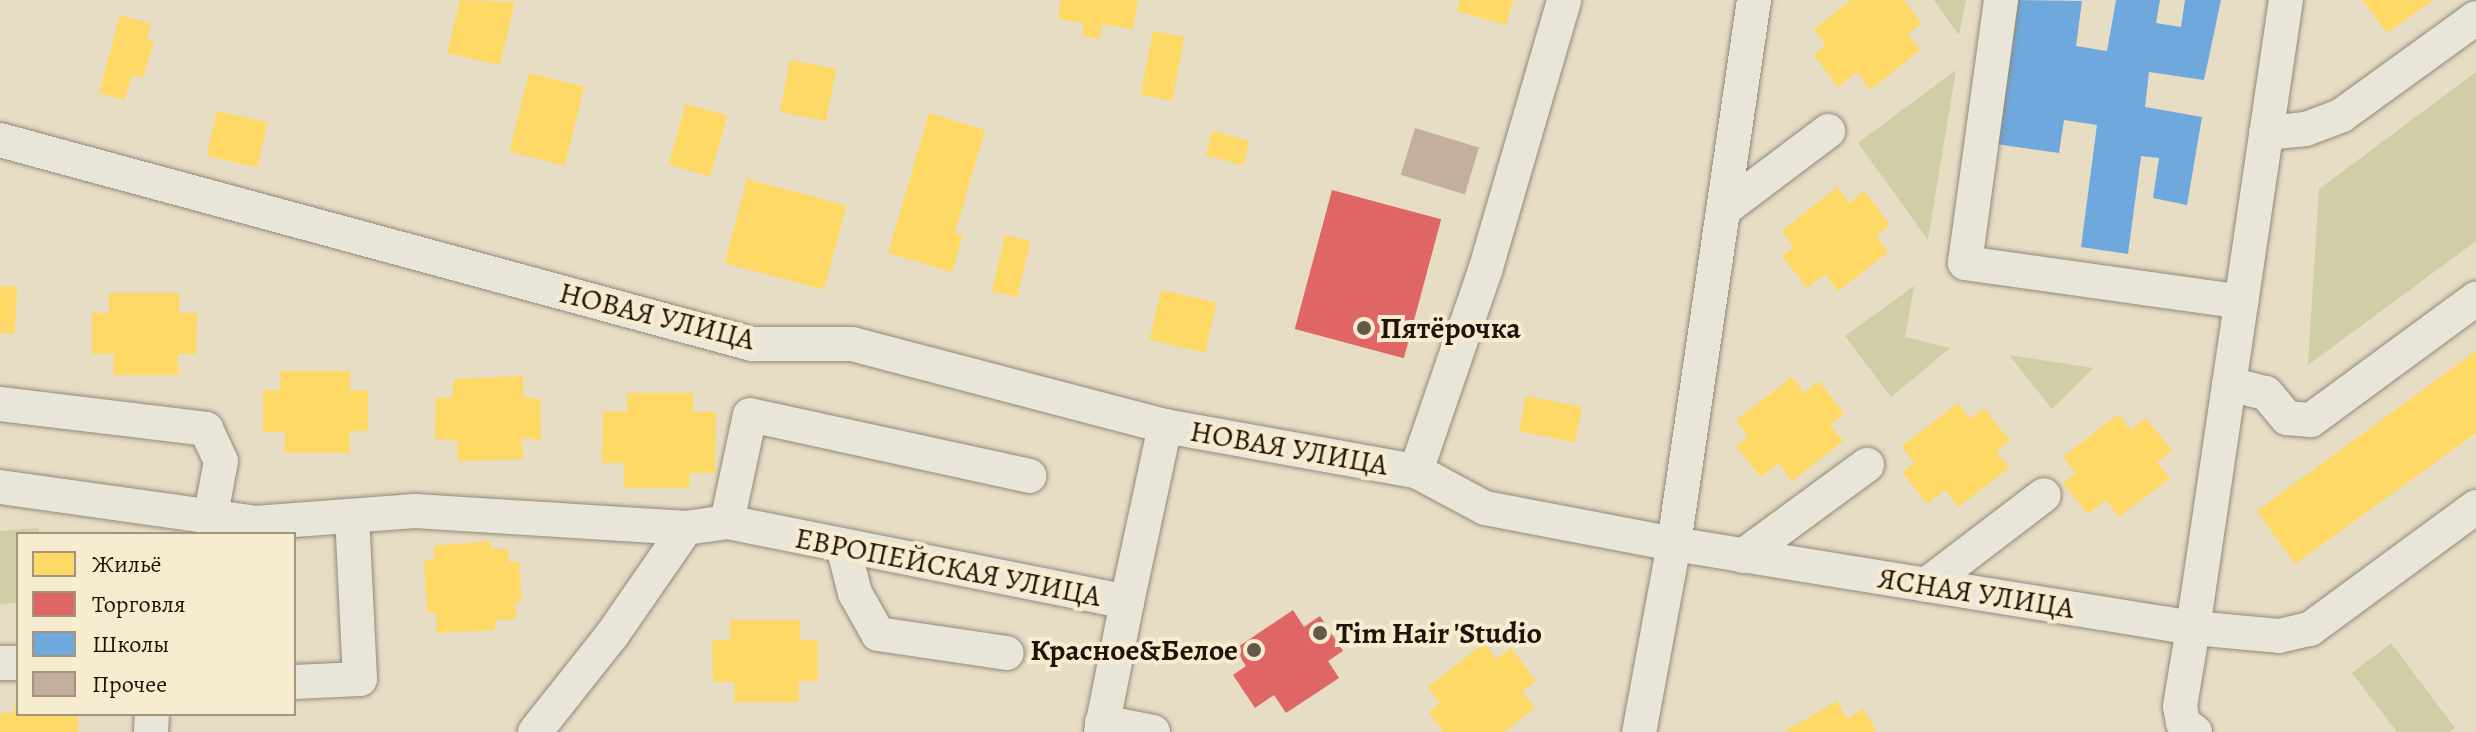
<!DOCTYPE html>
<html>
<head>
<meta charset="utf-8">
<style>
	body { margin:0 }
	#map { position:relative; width:2476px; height:732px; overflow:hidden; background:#e7dcc4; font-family:Alegreya,serif }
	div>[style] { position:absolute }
	.green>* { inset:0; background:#cfcea6 }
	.homes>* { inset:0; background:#ffd966; transform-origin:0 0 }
	.shops>* { inset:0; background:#e06666; transform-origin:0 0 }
	.schools>* { inset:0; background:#6fa8dc }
	.building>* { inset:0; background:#c2af9e; transform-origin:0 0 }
	.roads { filter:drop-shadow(0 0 2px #918a7b) drop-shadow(0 0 2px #918a7b) }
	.minor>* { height:34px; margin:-17px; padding:0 17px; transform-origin:17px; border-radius:17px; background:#eae5d9 }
	.dots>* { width:22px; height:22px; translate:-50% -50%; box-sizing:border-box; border:4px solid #f8ecd0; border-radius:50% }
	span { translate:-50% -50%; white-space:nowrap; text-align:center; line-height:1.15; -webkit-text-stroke:8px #f8ecd0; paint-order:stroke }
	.street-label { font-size:30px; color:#211309 }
	.poi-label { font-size:30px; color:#211309; font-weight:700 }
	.left { translate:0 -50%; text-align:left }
	.right { translate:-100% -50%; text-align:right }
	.legend { position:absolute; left:16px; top:532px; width:280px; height:184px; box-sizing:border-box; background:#f8ecd0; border:2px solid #a29580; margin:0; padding:10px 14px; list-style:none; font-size:24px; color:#211309 }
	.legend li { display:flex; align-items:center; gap:16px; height:40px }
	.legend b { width:40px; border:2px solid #a29580 }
</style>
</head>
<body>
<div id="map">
	<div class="green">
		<i style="clip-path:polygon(1934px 0,1966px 0,1959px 35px)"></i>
		<i style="clip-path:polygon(1956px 70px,1928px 240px,1858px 143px)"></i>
		<i style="clip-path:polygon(2476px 72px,2476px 241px,2308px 365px,2319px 189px)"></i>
		<i style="clip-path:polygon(1914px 286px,1905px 337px,1950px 348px,1891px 397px,1845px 336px)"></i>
		<i style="clip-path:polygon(2009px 355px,2093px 368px,2052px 409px)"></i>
		<i style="clip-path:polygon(39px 528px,39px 534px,18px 534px,18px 603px,0 604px,0 531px)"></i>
		<i style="clip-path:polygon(2391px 643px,2455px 728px,2449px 732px,2397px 732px,2352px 673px)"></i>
	</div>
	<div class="homes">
		<i style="clip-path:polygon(460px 0,515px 2px,500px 65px,447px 53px)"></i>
		<i style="clip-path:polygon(1061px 0,1138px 0,1133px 29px,1102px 24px,1100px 39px,1082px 36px,1084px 23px,1058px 19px)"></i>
		<i style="clip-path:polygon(1460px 0,1513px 0,1506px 25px,1457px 11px)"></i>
		<i style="clip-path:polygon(1851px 0,1904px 0,1922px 23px,1908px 34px,1920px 50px,1870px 90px,1857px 72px,1838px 87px,1814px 55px,1826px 45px,1814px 29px)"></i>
		<i style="clip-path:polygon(2363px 0,2433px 0,2387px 33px)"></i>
		<i style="clip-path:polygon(120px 15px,151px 24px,147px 40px,154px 41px,143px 78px,132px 75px,125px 100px,99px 93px)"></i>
		<i style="left:1153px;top:31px;width:32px;height:65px;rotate:11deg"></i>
		<i style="left:790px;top:60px;width:47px;height:53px;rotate:11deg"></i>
		<i style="left:529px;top:73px;width:57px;height:81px;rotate:14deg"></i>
		<i style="left:686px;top:104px;width:43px;height:63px;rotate:16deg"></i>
		<i style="left:217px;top:111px;width:52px;height:46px;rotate:13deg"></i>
		<i style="clip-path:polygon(929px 113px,985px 130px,955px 233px,963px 235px,952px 272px,888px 253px)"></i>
		<i style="left:1212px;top:131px;width:39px;height:25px;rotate:15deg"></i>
		<i style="left:747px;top:179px;width:103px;height:87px;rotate:15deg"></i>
		<i style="clip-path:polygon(1837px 187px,1849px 203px,1864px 191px,1890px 225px,1876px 236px,1888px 252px,1838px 291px,1825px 274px,1807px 288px,1782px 256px,1794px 247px,1782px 231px)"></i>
		<i style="left:1005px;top:235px;width:26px;height:58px;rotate:13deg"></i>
		<i style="left:0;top:286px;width:17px;height:47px;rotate:3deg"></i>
		<i style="left:1161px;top:290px;width:57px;height:51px;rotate:13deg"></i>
		<i style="clip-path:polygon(109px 293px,179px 293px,179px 313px,197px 313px,196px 354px,178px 354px,179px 375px,113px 375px,114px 354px,92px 354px,92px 313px,109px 313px)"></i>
		<i style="clip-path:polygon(2476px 351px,2476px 433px,2295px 564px,2257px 511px)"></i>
		<i style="clip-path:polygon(280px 371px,350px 371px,350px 391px,368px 390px,368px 431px,349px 431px,350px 453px,285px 453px,285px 432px,263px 432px,263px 390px,280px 391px)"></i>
		<i style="clip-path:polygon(523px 376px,523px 397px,540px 399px,541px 440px,522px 438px,523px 459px,458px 461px,457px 440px,435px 439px,436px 398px,452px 398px,454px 379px)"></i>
		<i style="clip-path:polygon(1792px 377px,1804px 393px,1819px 381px,1844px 414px,1830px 425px,1843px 441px,1792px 481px,1779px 463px,1761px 477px,1736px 446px,1748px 436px,1736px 420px)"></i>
		<i style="clip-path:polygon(627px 393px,693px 393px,693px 412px,716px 412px,715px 473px,690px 473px,689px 488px,624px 488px,624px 463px,602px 463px,603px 411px,627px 412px)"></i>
		<i style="left:1526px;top:396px;width:57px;height:36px;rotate:11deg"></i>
		<i style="clip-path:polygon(1958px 403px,1970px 419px,1984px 408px,2010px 441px,1996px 451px,2009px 468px,1958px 507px,1945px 490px,1927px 504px,1902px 472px,1914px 463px,1902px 446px)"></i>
		<i style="clip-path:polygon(2118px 414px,2131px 430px,2146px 418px,2172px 451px,2157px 462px,2170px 478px,2119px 517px,2106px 500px,2088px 514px,2063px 483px,2076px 473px,2063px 457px)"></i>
		<i style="clip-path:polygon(490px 541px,491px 549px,508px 549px,509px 562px,519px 562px,522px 601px,515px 602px,516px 619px,495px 620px,495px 630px,437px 633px,436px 612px,427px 612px,424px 561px,434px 560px,434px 546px)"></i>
		<i style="clip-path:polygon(730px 620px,800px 620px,800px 640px,818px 640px,818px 681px,799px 681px,799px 702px,734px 702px,735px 682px,713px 682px,712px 640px,730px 640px)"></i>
		<i style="clip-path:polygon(1484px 643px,1496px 659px,1511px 648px,1536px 681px,1522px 692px,1535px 708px,1504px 732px,1443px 732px,1429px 712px,1440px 703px,1428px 687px)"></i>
		<i style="clip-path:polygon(1837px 701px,1847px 719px,1863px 709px,1877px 732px,1784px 732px)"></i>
		<i style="clip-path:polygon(14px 703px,18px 714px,78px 714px,78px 732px,0 732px,0 713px,14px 713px)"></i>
	</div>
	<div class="shops">
		<i style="left:1332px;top:190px;width:113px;height:144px;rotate:15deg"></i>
		<i style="clip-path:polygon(1293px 610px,1304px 627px,1320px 616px,1343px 651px,1328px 661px,1339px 678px,1286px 713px,1274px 695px,1255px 708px,1233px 675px,1246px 666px,1235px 649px)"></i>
	</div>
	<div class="schools">
		<i style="clip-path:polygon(2008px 0,2082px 1px,2076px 46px,2107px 51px,2116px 0,2160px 0,2156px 23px,2181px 27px,2185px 0,2221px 0,2204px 80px,2149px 72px,2145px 107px,2202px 117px,2187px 205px,2153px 198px,2159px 158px,2141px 156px,2128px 254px,2081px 247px,2097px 125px,2064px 120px,2059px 153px,1988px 143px)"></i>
	</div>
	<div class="building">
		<i style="left:1415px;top:128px;width:67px;height:49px;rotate:17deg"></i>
	</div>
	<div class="roads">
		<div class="minor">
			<i style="left:1754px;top:0;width:550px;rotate:98.37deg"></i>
			<i style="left:1674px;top:544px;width:526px;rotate:9.19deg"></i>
			<i style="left:2193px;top:628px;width:635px;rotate:-81.58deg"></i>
			<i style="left:2001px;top:0;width:265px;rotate:97.8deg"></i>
			<i style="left:1965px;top:263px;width:279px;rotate:8deg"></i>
			<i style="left:2266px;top:133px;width:40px;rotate:-5.7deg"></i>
			<i style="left:2306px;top:129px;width:39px;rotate:-21deg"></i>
			<i style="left:2342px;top:115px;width:165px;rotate:-35.9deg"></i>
			<i style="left:0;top:140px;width:779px;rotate:15.18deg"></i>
			<i style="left:752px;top:344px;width:100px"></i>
			<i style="left:852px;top:344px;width:324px;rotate:14.7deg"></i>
			<i style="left:1165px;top:426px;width:255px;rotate:10.2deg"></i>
			<i style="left:1416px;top:471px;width:78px;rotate:28.2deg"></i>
			<i style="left:1485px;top:508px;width:192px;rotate:10.8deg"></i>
			<i style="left:1674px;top:544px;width:191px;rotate:100.5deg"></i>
			<i style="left:1726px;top:208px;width:128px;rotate:-37deg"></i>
			<i style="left:2229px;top:384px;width:38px;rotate:14deg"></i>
			<i style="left:2266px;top:393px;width:33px;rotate:50deg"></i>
			<i style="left:2287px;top:418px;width:24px;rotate:5deg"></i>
			<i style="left:2311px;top:420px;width:205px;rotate:-36.3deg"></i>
			<i style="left:0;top:404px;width:208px;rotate:6.9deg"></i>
			<i style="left:206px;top:429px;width:35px;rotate:65deg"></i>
			<i style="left:221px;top:461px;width:54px;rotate:100.7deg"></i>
			<i style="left:1416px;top:471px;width:212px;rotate:-71deg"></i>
			<i style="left:1485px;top:271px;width:282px;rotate:-73.7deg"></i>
			<i style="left:0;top:487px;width:258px;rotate:8deg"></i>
			<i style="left:255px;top:523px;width:160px;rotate:-4.3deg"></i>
			<i style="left:415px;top:511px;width:272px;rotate:3.6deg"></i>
			<i style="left:686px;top:528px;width:41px;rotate:-8.3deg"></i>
			<i style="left:727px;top:522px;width:408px;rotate:11.3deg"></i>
			<i style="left:1127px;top:602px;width:180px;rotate:-77.8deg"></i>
			<i style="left:727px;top:522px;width:109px;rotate:-77.9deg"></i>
			<i style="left:750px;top:415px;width:286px;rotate:12.3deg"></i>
			<i style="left:843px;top:546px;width:49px;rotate:75.7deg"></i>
			<i style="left:855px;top:593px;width:47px;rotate:60.7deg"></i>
			<i style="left:878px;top:634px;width:130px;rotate:8.4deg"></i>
			<i style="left:1743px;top:556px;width:154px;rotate:-36.3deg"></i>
			<i style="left:1926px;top:585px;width:148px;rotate:-37.3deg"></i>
			<i style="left:0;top:663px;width:18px"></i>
			<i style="left:294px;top:682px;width:66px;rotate:-2.6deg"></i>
			<i style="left:360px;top:679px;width:163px;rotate:-92.8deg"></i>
			<i style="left:1102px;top:722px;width:52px;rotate:11.1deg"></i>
			<i style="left:151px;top:732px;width:18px;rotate:-87deg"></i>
			<i style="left:535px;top:732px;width:124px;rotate:-51.6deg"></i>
			<i style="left:612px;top:635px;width:130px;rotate:-55.3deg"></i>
			<i style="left:1101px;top:732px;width:133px;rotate:-78.7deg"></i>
			<i style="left:2195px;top:732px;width:15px;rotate:-143deg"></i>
			<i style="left:2183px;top:723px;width:17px;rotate:-100deg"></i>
			<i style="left:2180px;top:706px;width:79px;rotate:-80.5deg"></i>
			<i style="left:2193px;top:628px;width:86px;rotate:5.3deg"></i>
			<i style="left:2279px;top:636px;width:32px;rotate:-13deg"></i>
			<i style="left:2310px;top:629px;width:206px;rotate:-36.3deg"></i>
		</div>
	</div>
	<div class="dots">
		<i style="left:1364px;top:328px;background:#66594a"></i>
		<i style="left:1320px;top:633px;background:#66594a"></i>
		<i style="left:1254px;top:650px;background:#66594a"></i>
	</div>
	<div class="street-label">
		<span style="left:657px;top:316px;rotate:14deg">НОВАЯ УЛИЦА</span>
		<span style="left:1289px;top:448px;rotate:10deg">НОВАЯ УЛИЦА</span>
		<span style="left:948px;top:567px;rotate:11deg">ЕВРОПЕЙСКАЯ УЛИЦА</span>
		<span style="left:1976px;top:593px;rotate:9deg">ЯСНАЯ УЛИЦА</span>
	</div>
	<div class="poi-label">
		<span class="left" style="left:1380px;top:328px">Пятёрочка</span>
		<span class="left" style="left:1336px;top:633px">Tim Hair 'Studio</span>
		<span class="right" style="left:1238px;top:650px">Красное&amp;Белое</span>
	</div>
	<ul class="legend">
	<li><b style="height:22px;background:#ffd966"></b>Жильё</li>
	<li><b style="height:22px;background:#e06666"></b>Торговля</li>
	<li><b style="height:22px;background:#6fa8dc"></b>Школы</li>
	<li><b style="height:22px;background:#c2af9e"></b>Прочее</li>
	</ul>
</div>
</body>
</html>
